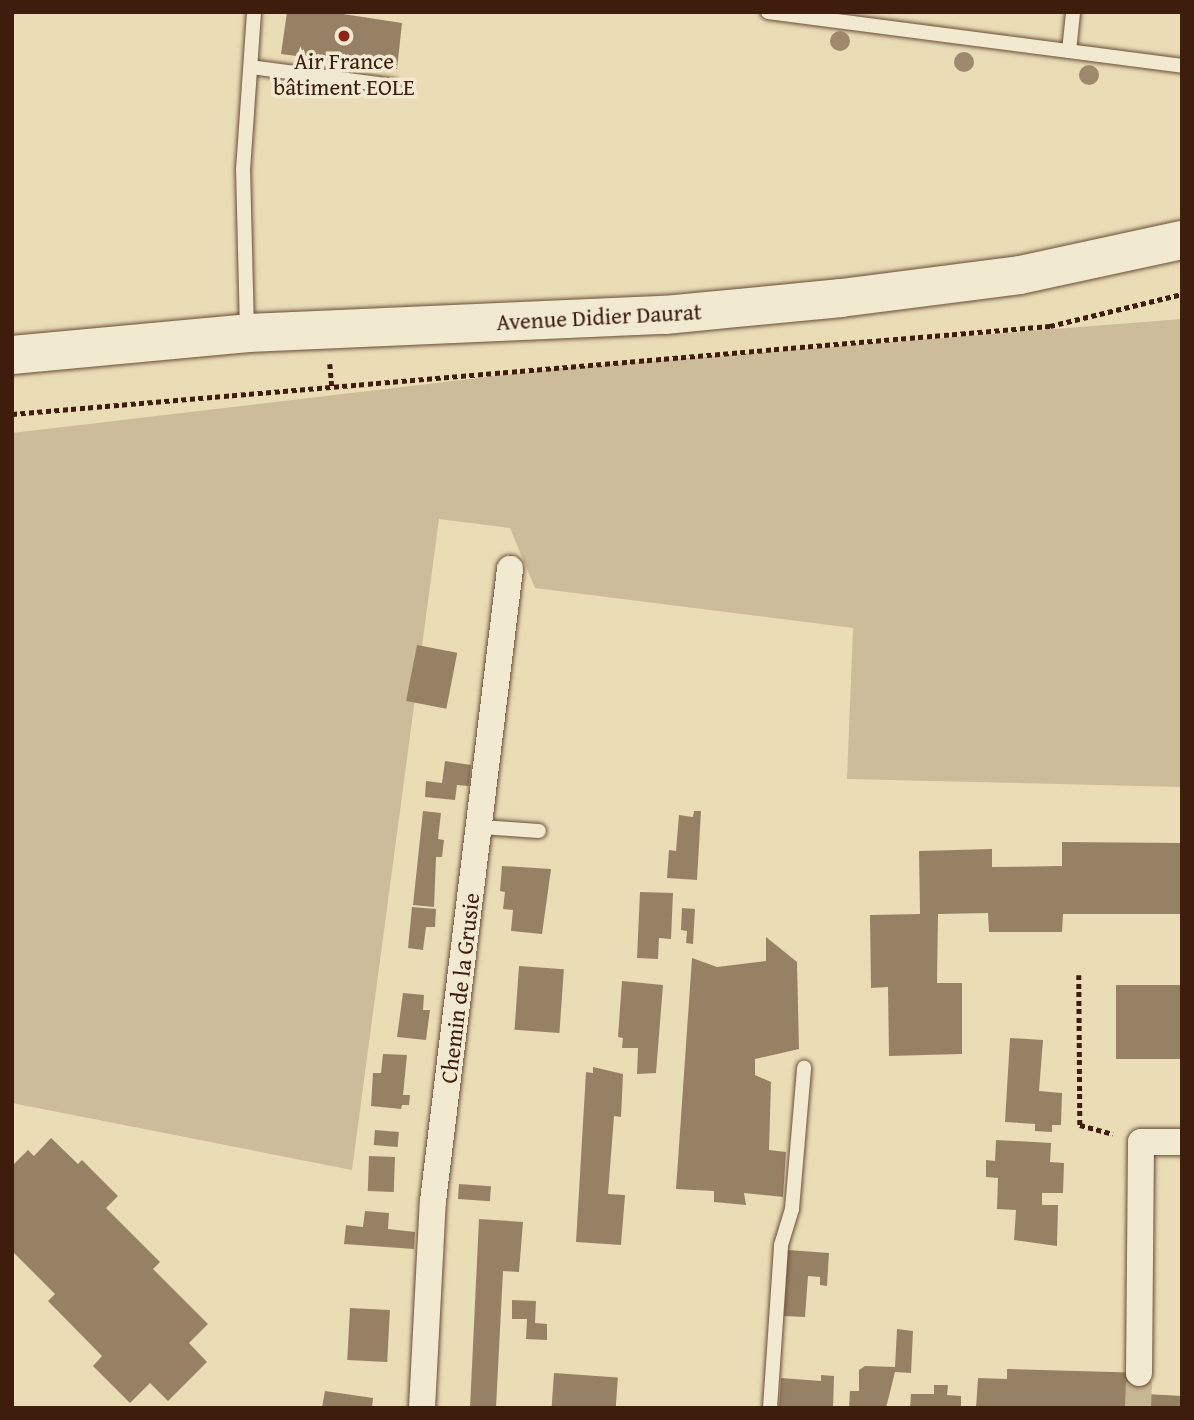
<!DOCTYPE html>
<html>
<head>
<meta charset="utf-8">
<style>
	body { margin:0 }
	#map { position:relative; width:1194px; height:1420px; overflow:hidden; background:#eaddb6; font-family:"Gentium Book Plus",serif }
	div>[style] { position:absolute }
	.green>* { inset:0; background:#cdbc99 }
	.building>* { inset:0; background:#978165; transform-origin:0 0 }
	.street-tunnel>* { height:26px; margin-top:-13px; transform-origin:0; background:repeating-linear-gradient(90deg,#c8b794 0 26px,transparent 0 39px) }
	.path>* { height:4.5px; margin-top:-2.25px; transform-origin:0; background:repeating-linear-gradient(90deg,#3e1d0d 0 5px,transparent 0 8.5px) }
	.roads { filter:drop-shadow(0 0 2px #694d37) drop-shadow(0 0 2px #694d37) }
	.lane>* { height:14px; margin:-7px; padding:0 7px; transform-origin:7px; border-radius:7px; background:#f1e9d0 }
	.street>* { height:26px; margin:-13px; padding:0 13px; transform-origin:13px; border-radius:13px; background:#f1e9d0 }
	.secondary>* { height:38px; margin:-19px; padding:0 19px; transform-origin:19px; border-radius:19px; background:#f1e9d0 }
	.trees>* { width:20px; height:20px; margin:-10px; border-radius:50%; background:#9f896c }
	.dots>* { width:19px; height:19px; translate:-50% -50%; box-sizing:border-box; border:4px solid #f1e9d0; border-radius:50% }
	span { translate:-50% -50%; white-space:nowrap; text-align:center; line-height:1.15; -webkit-text-stroke:7px #f1e9d0; paint-order:stroke }
	.poi-label { font-size:23px; color:#3e1d0d }
	.street-label { font-size:23px; color:#3e1d0d }
	.frame { position:absolute; inset:0; border:14px solid #3e1d0d; pointer-events:none }
</style>
</head>
<body>
<div id="map">
	<div class="green">
		<i style="clip-path:polygon(1182px 319px,1182px 787px,847px 779px,853px 628px,535px 588px,510px 528px,439px 519px,352px 1170px,12px 1103px,12px 433px,562px 368px)"></i>
	</div>
	<div class="building">
		<i style="clip-path:polygon(287px 12px,330px 12px,402px 23px,397px 69px,281px 54px)"></i>
		<i style="left:417px;top:645px;width:41px;height:57px;rotate:11deg"></i>
		<i style="clip-path:polygon(445px 761px,471px 765px,469px 786px,457px 785px,455px 800px,425px 797px,426px 781px,442px 783px)"></i>
		<i style="clip-path:polygon(423px 811px,441px 813px,438px 839px,444px 840px,442px 857px,436px 857px,434px 907px,413px 905px)"></i>
		<i style="clip-path:polygon(694px 811px,701px 811px,697px 880px,667px 878px,669px 850px,676px 851px,679px 815px,693px 817px)"></i>
		<i style="clip-path:polygon(1062px 842px,1182px 843px,1182px 914px,1063px 914px,1062px 932px,989px 932px,988px 913px,938px 914px,937px 983px,962px 983px,962px 1054px,889px 1056px,888px 987px,871px 988px,870px 915px,920px 914px,919px 851px,992px 849px,992px 867px,1062px 866px)"></i>
		<i style="clip-path:polygon(502px 866px,551px 869px,542px 934px,511px 931px,513px 910px,503px 909px,505px 892px,500px 891px)"></i>
		<i style="clip-path:polygon(640px 892px,673px 893px,671px 939px,659px 938px,658px 959px,637px 958px)"></i>
		<i style="clip-path:polygon(412px 907px,436px 909px,435px 927px,426px 927px,423px 950px,408px 948px)"></i>
		<i style="clip-path:polygon(682px 908px,695px 909px,693px 944px,686px 943px,687px 931px,681px 930px)"></i>
		<i style="clip-path:polygon(766px 937px,797px 962px,799px 1049px,755px 1059px,755px 1075px,771px 1082px,769px 1150px,786px 1152px,783px 1197px,744px 1193px,746px 1205px,714px 1202px,714px 1191px,676px 1189px,692px 958px,717px 967px,766px 961px)"></i>
		<i style="left:519px;top:966px;width:45px;height:64px;rotate:4deg"></i>
		<i style="clip-path:polygon(622px 981px,663px 985px,656px 1073px,637px 1074px,638px 1048px,622px 1048px,623px 1038px,618px 1037px)"></i>
		<i style="left:1116px;top:985px;width:66px;height:74px"></i>
		<i style="clip-path:polygon(403px 993px,424px 995px,423px 1010px,430px 1010px,426px 1040px,397px 1037px)"></i>
		<i style="clip-path:polygon(1010px 1038px,1043px 1040px,1039px 1091px,1062px 1093px,1061px 1125px,1052px 1125px,1052px 1132px,1035px 1131px,1035px 1124px,1005px 1122px)"></i>
		<i style="clip-path:polygon(383px 1054px,407px 1055px,403px 1095px,410px 1095px,409px 1105px,402px 1105px,401px 1109px,371px 1106px,373px 1073px,381px 1073px)"></i>
		<i style="clip-path:polygon(593px 1067px,623px 1074px,621px 1117px,614px 1116px,608px 1194px,625px 1195px,621px 1245px,576px 1242px,586px 1072px,593px 1073px)"></i>
		<i style="left:375px;top:1130px;width:24px;height:15px;rotate:5deg"></i>
		<i style="clip-path:polygon(51px 1138px,78px 1164px,82px 1160px,118px 1196px,106px 1208px,160px 1262px,153px 1269px,208px 1324px,189px 1343px,207px 1362px,168px 1401px,150px 1383px,130px 1403px,93px 1366px,102px 1356px,48px 1301px,55px 1294px,12px 1251px,12px 1166px,28px 1150px,34px 1156px)"></i>
		<i style="clip-path:polygon(996px 1140px,1051px 1143px,1050px 1162px,1064px 1163px,1063px 1193px,1042px 1193px,1042px 1205px,1058px 1205px,1057px 1246px,1014px 1240px,1016px 1210px,997px 1209px,998px 1178px,986px 1177px,986px 1160px,995px 1161px)"></i>
		<i style="left:369px;top:1156px;width:26px;height:35px;rotate:2deg"></i>
		<i style="left:459px;top:1184px;width:32px;height:15px;rotate:4deg"></i>
		<i style="clip-path:polygon(365px 1211px,389px 1213px,388px 1229px,415px 1232px,414px 1249px,344px 1244px,346px 1225px,363px 1227px)"></i>
		<i style="clip-path:polygon(479px 1219px,523px 1222px,519px 1272px,503px 1271px,496px 1408px,470px 1408px)"></i>
		<i style="clip-path:polygon(788px 1250px,829px 1253px,827px 1286px,820px 1285px,820px 1277px,808px 1276px,805px 1317px,784px 1316px)"></i>
		<i style="clip-path:polygon(512px 1300px,536px 1301px,535px 1323px,547px 1324px,547px 1340px,526px 1339px,527px 1319px,512px 1319px)"></i>
		<i style="left:350px;top:1308px;width:40px;height:52px;rotate:3deg"></i>
		<i style="clip-path:polygon(897px 1329px,913px 1331px,911px 1373px,895px 1372px,886px 1408px,849px 1408px,850px 1391px,859px 1391px,859px 1370px,865px 1366px,895px 1367px)"></i>
		<i style="clip-path:polygon(1007px 1369px,1147px 1373px,1146px 1394px,1182px 1396px,1182px 1408px,976px 1408px,978px 1378px,1007px 1379px)"></i>
		<i style="left:554px;top:1373px;width:64px;height:35px;rotate:4deg"></i>
		<i style="clip-path:polygon(821px 1375px,834px 1376px,833px 1408px,779px 1408px,781px 1378px,821px 1381px)"></i>
		<i style="clip-path:polygon(934px 1385px,948px 1385px,947px 1395px,961px 1396px,961px 1408px,910px 1408px,911px 1394px,934px 1394px)"></i>
		<i style="clip-path:polygon(325px 1391px,373px 1398px,372px 1408px,322px 1407px)"></i>
	</div>
	<div class="street-tunnel">
		<i style="left:1138px;top:1408px;width:35px;rotate:-88deg"></i>
	</div>
	<div class="path">
		<i style="left:330px;top:364px;width:24px;rotate:85deg"></i>
		<i style="left:12px;top:414px;width:1042px;rotate:-4.85deg"></i>
		<i style="left:1050px;top:326px;width:136px;rotate:-13.6deg"></i>
		<i style="left:1079px;top:975px;width:150px;rotate:89.6deg"></i>
		<i style="left:1080px;top:1125px;width:34px;rotate:15deg"></i>
	</div>
	<div class="roads">
		<div class="lane">
			<i style="left:768px;top:12px;width:418px;rotate:7.4deg"></i>
			<i style="left:1069px;top:51px;width:39px;rotate:-84deg"></i>
			<i style="left:251px;top:67px;width:144px;rotate:7.6deg"></i>
			<i style="left:247px;top:331px;width:161px;rotate:-91.4deg"></i>
			<i style="left:243px;top:170px;width:158px;rotate:-86deg"></i>
			<i style="left:481px;top:827px;width:58px;rotate:3.9deg"></i>
			<i style="left:770px;top:1408px;width:163px;rotate:-86.1deg"></i>
			<i style="left:781px;top:1245px;width:38px;rotate:-73deg"></i>
			<i style="left:792px;top:1209px;width:142px;rotate:-85.1deg"></i>
		</div>
		<div class="street">
			<i style="left:1139px;top:1373px;width:231px;rotate:-89.5deg"></i>
			<i style="left:1141px;top:1142px;width:41px"></i>
			<i style="left:422px;top:1408px;width:207px;rotate:-87deg"></i>
			<i style="left:433px;top:1201px;width:637px;rotate:-83.05deg"></i>
		</div>
		<div class="secondary">
			<i style="left:12px;top:355px;width:237px;rotate:-5.3deg"></i>
			<i style="left:248px;top:333px;width:417px;rotate:-2.5deg"></i>
			<i style="left:665px;top:315px;width:177px;rotate:-5.5deg"></i>
			<i style="left:841px;top:298px;width:180px;rotate:-7.3deg"></i>
			<i style="left:1020px;top:275px;width:166px;rotate:-12.2deg"></i>
		</div>
	</div>
	<div class="trees">
		<i style="left:840px;top:41px"></i>
		<i style="left:964px;top:62px"></i>
		<i style="left:1089px;top:75px"></i>
	</div>
	<div class="dots">
		<i style="left:344px;top:36px;background:#8f2418"></i>
	</div>
	<div class="poi-label">
		<span style="left:344px;top:74px">Air France<br>bâtiment EOLE</span>
	</div>
	<div class="street-label">
		<span style="left:599px;top:317px;rotate:-3deg">Avenue Didier Daurat</span>
		<span style="left:460px;top:988px;rotate:-83deg">Chemin de la Grusie</span>
	</div>
	<div class="frame"></div>
</div>
</body>
</html>
